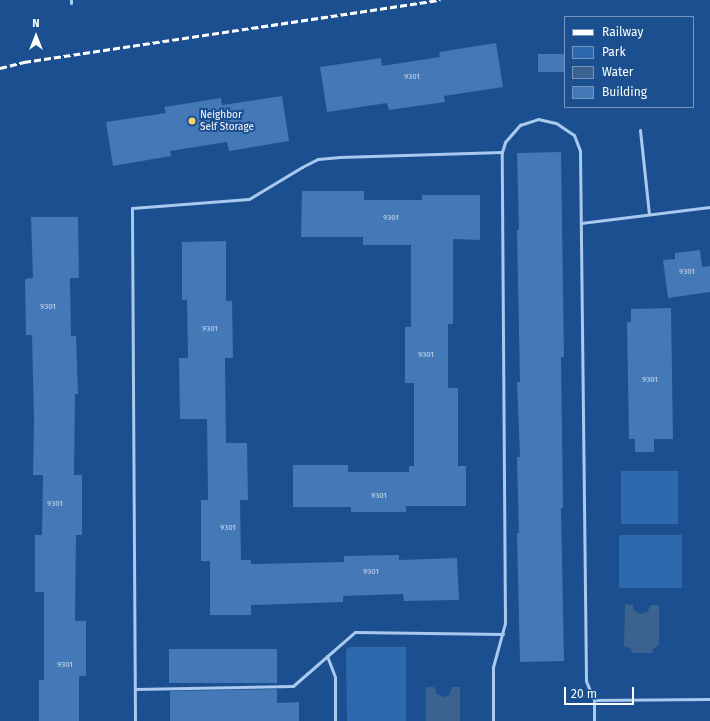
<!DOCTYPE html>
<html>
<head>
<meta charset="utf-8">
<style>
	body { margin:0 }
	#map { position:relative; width:710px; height:721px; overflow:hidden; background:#1b4f8f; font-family:"Fira Sans",sans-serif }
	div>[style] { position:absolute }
	.green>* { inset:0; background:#2e69ad; transform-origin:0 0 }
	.water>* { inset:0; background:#3c6290 }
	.building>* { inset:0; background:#4478b7; transform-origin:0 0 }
	.lane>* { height:3px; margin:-1.5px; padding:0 1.5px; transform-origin:1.5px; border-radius:1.5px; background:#a9c9ee }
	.rail>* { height:3px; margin-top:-1.5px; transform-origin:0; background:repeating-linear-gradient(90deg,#fff 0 7px,transparent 0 10px) }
	.dots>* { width:11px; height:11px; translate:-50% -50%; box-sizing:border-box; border:2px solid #1b4f8f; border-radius:50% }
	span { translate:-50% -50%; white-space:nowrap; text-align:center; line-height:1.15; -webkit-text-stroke:4px #1b4f8f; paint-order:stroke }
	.number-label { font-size:8px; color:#d0dded }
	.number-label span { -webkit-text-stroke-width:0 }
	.poi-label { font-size:10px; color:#fff }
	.left { translate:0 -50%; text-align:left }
	.legend { position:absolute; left:564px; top:16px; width:130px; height:92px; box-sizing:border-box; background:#1b4f8f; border:1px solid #7695bc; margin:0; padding:5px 7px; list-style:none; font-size:12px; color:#fff }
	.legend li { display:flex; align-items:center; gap:8px; height:20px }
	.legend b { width:20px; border:1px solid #7695bc }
	.north { position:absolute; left:16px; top:16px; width:40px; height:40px; -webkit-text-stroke:3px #1b4f8f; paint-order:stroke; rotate:0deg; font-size:11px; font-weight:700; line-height:16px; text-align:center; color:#fff }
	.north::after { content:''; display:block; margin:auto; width:14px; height:18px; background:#fff; clip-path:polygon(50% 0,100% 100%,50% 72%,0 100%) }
	.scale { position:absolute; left:564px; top:687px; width:70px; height:18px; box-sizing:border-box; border:2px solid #fff; border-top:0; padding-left:5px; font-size:12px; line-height:14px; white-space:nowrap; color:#fff; -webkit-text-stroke:3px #1b4f8f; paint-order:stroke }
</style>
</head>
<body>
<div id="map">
	<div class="green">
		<i style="left:678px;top:471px;width:53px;height:57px;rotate:90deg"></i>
		<i style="left:619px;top:535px;width:63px;height:53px"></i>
		<i style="clip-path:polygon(349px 647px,406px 647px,406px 721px,347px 721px,346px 650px)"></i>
	</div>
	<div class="water">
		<i style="clip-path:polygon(625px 604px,633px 605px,634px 610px,640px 614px,647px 612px,651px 605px,659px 605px,659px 645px,654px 648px,652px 653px,632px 653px,630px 648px,624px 646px)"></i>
		<i style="clip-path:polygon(426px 687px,434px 687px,437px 694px,443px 697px,449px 695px,452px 687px,460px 687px,460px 721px,426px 721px)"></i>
	</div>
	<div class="building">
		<i style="clip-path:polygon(496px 43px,503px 87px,444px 96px,445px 102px,389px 110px,387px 103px,327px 112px,320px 67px,381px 58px,382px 66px,440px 57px,439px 52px)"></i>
		<i style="left:565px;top:54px;width:18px;height:27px;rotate:90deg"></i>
		<i style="clip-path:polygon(282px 96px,289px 141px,229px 151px,227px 142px,170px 151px,171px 156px,113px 166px,106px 122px,166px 113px,164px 107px,221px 98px,222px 105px)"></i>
		<i style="clip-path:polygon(561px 152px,564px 357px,561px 357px,563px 508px,561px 508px,564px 661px,520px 662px,517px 533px,519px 533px,517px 457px,520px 457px,517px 382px,520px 382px,517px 230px,519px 230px,517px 153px)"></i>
		<i style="clip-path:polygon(302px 191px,364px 191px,364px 200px,422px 200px,422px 195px,480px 195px,480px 240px,453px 239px,453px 324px,448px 324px,448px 388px,458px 388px,458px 466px,466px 466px,466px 506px,406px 506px,406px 512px,351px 512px,351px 507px,293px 507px,293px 465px,348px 465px,348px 472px,409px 472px,409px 466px,414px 466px,414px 383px,405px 383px,405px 327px,411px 327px,411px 245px,363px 245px,363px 237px,301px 237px)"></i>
		<i style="clip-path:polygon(31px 217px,78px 217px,79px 278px,70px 278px,71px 336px,76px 336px,78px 394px,75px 394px,74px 475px,82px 475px,82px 535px,76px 535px,75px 621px,86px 621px,86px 676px,79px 676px,79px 721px,39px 721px,39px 680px,44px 680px,44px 592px,35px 592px,35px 535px,42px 535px,43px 475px,33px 475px,34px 420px,32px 335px,26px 335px,25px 279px,33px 278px)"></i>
		<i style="clip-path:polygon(226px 241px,226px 301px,232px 301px,233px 358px,225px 358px,226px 443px,247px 443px,248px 500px,240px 500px,241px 560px,251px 560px,251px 564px,344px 562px,344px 556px,399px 555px,399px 560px,457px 558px,459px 600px,404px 601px,403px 594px,343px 596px,343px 602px,251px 605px,251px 615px,210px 615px,210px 561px,201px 561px,201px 500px,208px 500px,207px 419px,180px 419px,179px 358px,188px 358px,187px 300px,182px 300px,182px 242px)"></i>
		<i style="clip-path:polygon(700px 250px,702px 267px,710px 266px,710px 292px,668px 298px,663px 260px,675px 259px,675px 253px)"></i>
		<i style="clip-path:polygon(671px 308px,673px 439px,654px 439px,654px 452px,635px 452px,635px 439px,629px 439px,627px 322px,631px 322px,631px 309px)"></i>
		<i style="left:277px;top:649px;width:34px;height:108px;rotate:90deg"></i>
		<i style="clip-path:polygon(277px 689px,277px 703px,299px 702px,299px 721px,170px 721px,170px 691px)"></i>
	</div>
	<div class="lane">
		<i style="left:71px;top:3px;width:3px;rotate:-90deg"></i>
		<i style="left:640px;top:130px;width:84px;rotate:83.9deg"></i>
		<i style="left:581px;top:223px;width:130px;rotate:-7.1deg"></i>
		<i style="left:327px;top:656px;width:22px;rotate:69deg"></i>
		<i style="left:335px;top:677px;width:44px;rotate:90deg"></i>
		<i style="left:135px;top:689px;width:158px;rotate:-1.1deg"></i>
		<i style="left:293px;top:686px;width:82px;rotate:-41.1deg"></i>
		<i style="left:355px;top:632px;width:148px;rotate:0.8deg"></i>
		<i style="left:594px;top:700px;width:116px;rotate:-0.5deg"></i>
		<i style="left:135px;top:721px;width:513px;rotate:-90.34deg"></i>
		<i style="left:132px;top:208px;width:117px;rotate:-4.4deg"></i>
		<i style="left:249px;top:199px;width:62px;rotate:-31.1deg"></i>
		<i style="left:302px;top:167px;width:18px;rotate:-27deg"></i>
		<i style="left:318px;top:159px;width:22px;rotate:-5deg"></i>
		<i style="left:340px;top:157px;width:162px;rotate:-1.8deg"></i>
		<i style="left:493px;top:721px;width:54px;rotate:-90deg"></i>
		<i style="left:493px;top:667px;width:46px;rotate:-74.7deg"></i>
		<i style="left:505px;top:623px;width:471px;rotate:-90.4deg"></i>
		<i style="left:502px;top:152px;width:10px;rotate:-73deg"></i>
		<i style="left:505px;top:142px;width:23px;rotate:-49deg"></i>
		<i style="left:520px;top:125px;width:19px;rotate:-18deg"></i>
		<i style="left:538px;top:119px;width:18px;rotate:13deg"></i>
		<i style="left:556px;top:123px;width:22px;rotate:34deg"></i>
		<i style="left:574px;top:135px;width:17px;rotate:69deg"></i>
		<i style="left:580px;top:151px;width:530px;rotate:89.35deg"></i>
		<i style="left:586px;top:681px;width:21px;rotate:67deg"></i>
		<i style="left:594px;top:700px;width:21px;rotate:90deg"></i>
	</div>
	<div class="rail">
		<i style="left:0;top:68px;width:25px;rotate:-14deg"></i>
		<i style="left:24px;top:62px;width:421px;rotate:-8.5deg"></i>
	</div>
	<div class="dots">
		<i style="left:192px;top:121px;background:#ffd166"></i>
	</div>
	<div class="number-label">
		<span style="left:412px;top:77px">9301</span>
		<span style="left:391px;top:218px">9301</span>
		<span style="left:687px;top:272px">9301</span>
		<span style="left:48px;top:307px">9301</span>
		<span style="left:210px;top:329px">9301</span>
		<span style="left:426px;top:355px">9301</span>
		<span style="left:650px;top:380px">9301</span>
		<span style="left:379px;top:496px">9301</span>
		<span style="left:55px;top:504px">9301</span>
		<span style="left:228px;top:528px">9301</span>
		<span style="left:371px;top:572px">9301</span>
		<span style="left:65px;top:665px">9301</span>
	</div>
	<div class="poi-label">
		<span class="left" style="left:200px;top:121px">Neighbor<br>Self Storage</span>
	</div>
	<ul class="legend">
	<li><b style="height:5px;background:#fff"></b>Railway</li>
	<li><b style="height:11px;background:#2e69ad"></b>Park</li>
	<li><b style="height:11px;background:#3c6290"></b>Water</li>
	<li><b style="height:11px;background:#4478b7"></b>Building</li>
	</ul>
	<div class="north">N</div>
	<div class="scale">20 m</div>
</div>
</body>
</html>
